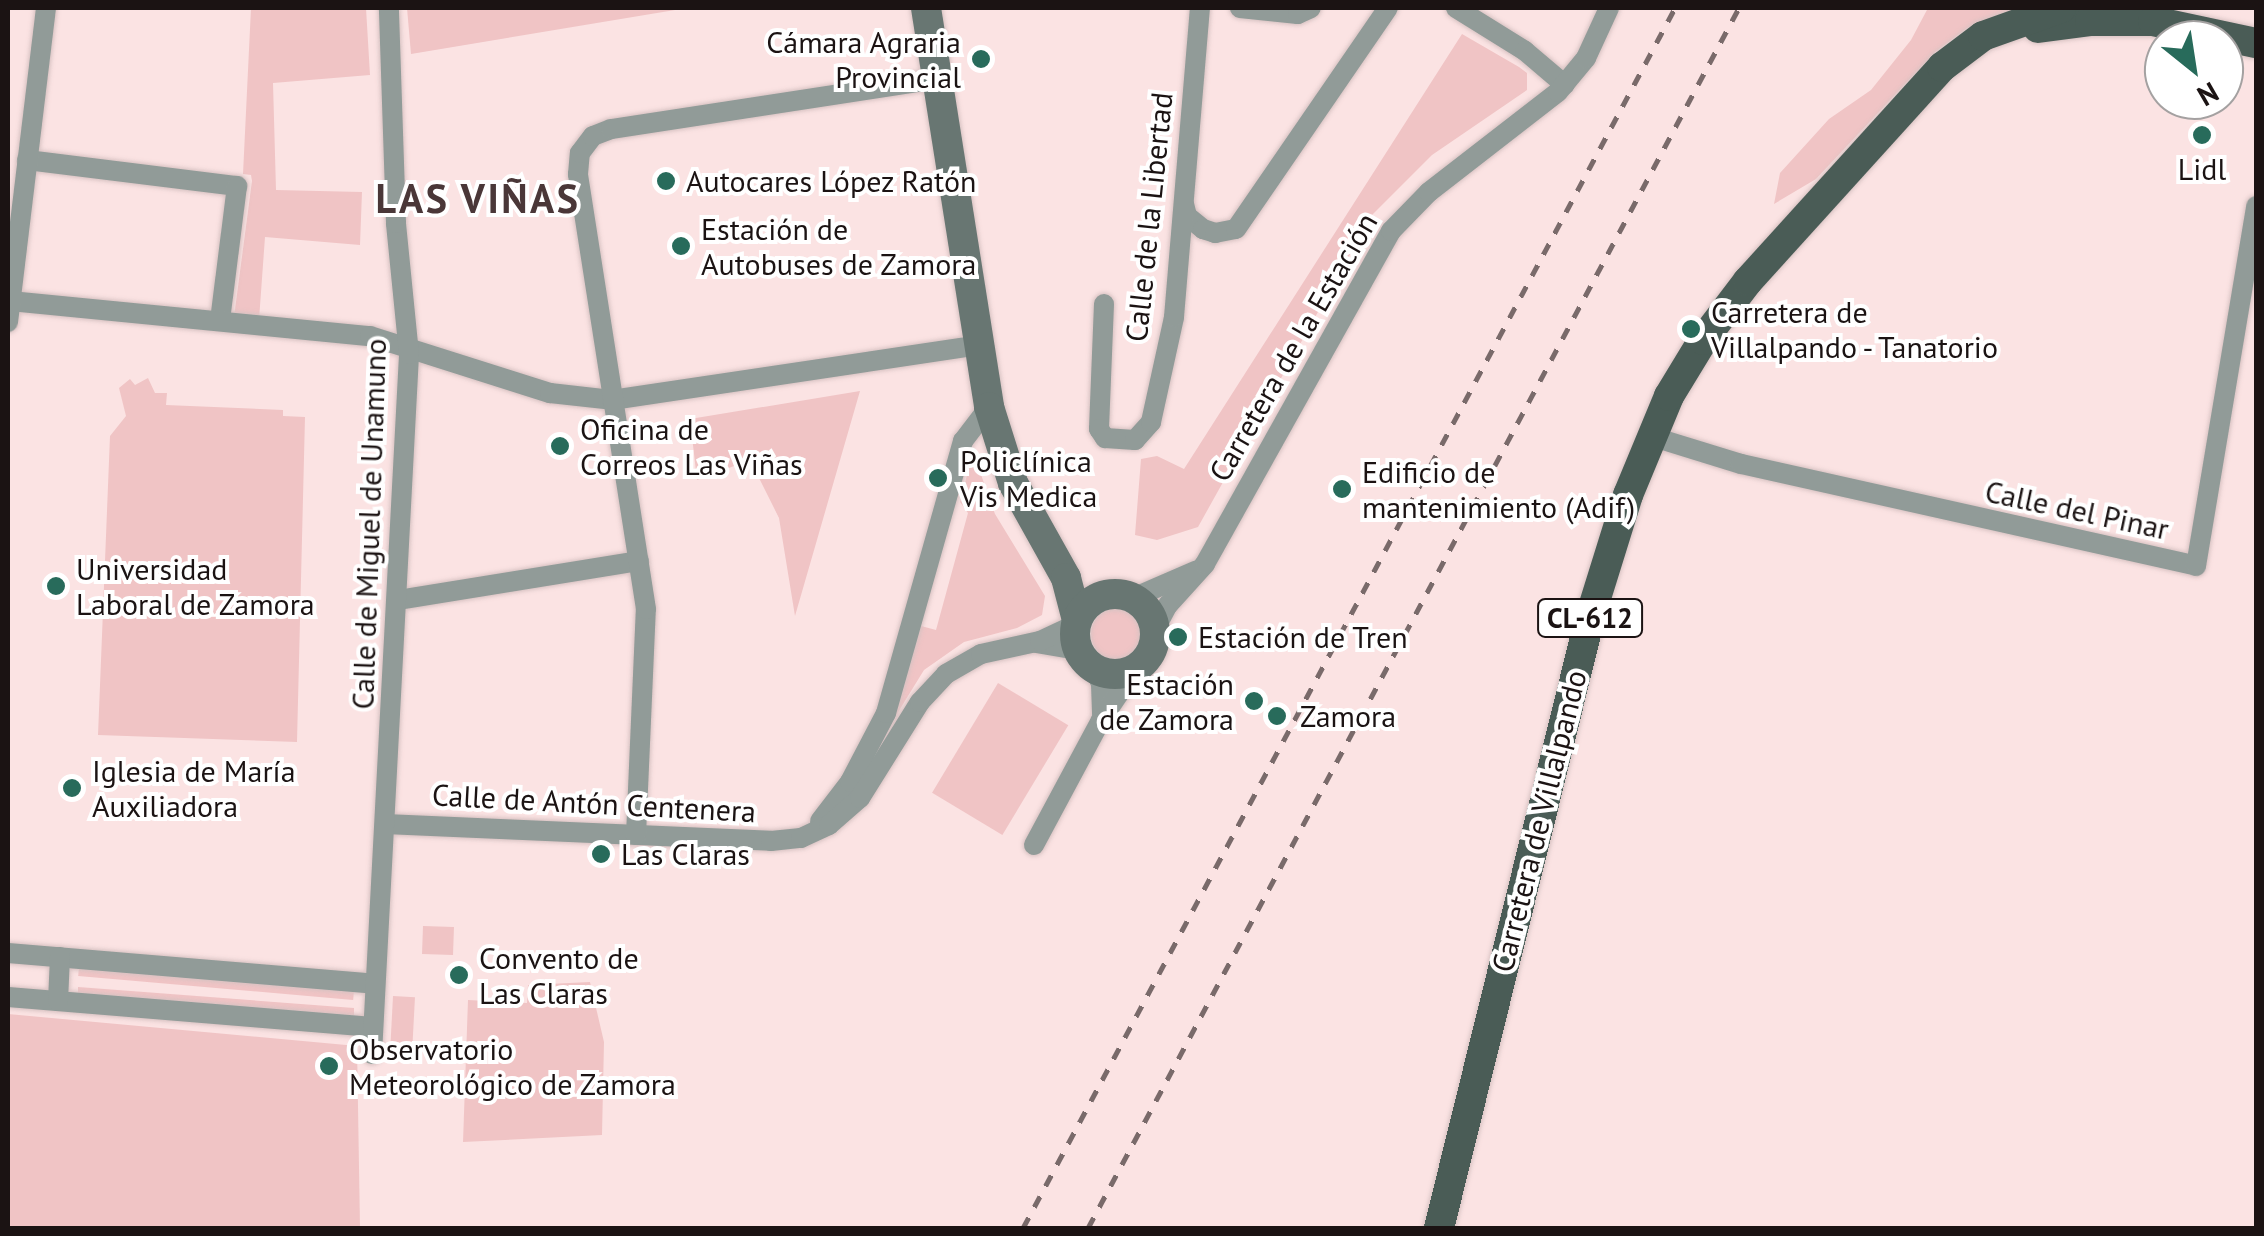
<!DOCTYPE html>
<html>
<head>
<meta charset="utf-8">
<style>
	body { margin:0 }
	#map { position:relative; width:2264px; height:1236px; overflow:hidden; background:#fbe3e3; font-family:"PT Sans",sans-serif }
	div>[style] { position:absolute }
	.green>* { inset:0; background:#f0c4c5; transform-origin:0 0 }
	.round { border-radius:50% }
	.roads { filter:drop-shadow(0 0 2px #d7c2c2) drop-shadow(0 0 2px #d7c2c2) }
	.street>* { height:20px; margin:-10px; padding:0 10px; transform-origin:10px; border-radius:10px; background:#919b98 }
	.secondary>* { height:30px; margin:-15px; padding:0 15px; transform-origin:15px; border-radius:15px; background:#687672 }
	.secondary>.ring { margin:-15px; padding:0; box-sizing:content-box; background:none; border:30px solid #687672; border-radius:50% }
	.primary>* { height:30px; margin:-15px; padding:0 15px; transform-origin:15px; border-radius:15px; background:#4a5c56 }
	.rail>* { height:5px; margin-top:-2.5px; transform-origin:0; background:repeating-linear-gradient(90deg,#796a6a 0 12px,transparent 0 24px) }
	.dots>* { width:28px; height:28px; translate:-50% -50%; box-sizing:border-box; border:5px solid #fff; border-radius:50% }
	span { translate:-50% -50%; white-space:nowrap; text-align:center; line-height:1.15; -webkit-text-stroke:8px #fff; paint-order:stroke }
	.shield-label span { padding:2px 8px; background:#fff; border:2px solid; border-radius:8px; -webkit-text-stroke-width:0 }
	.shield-label { font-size:28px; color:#1b1313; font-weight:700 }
	.poi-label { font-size:30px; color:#1b1313 }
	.right { translate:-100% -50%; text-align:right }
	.left { translate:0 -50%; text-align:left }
	.street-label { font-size:30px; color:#1b1313 }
	.district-label { font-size:40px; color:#4a3738; font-weight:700; letter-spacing:2.5px }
	.frame { position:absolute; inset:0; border:10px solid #1b1313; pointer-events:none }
	.north { position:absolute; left:2144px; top:20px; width:100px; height:100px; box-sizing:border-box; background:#fff; border:2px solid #a4a1a1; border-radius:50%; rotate:150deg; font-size:28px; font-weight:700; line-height:40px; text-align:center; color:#1b1313 }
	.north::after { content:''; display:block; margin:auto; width:35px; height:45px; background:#286b5b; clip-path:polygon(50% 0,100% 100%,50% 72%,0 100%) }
</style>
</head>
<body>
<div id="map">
	<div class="green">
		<i style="clip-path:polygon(251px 8px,366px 8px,370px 75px,273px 83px,276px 190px,362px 192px,360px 245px,265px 237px,259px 320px,234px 317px,252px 181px,251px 175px,243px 174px)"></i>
		<i style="clip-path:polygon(407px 8px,687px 8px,411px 54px)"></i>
		<i style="clip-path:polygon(1928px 8px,2020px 8px,1967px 28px,1935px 52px,1816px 179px,1774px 204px,1780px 173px,1829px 119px,1871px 90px,1911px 40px)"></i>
		<i style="clip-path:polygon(1462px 34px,1519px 67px,1527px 73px,1527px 90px,1432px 155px,1372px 215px,1198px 527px,1157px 540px,1135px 535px,1141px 459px,1157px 456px,1184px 469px)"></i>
		<i style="clip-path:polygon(148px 378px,155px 393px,167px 393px,166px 405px,283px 410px,283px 416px,305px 417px,297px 742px,98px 735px,110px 436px,126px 416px,119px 388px,130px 379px,135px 385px)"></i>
		<i style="clip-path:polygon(860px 391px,795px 616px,779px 518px,750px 460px,697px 480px,690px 419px)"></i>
		<i style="clip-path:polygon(973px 452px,995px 514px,1045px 596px,1042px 615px,1017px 628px,964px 642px,924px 670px,884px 735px,921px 626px,936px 630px,968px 513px,960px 502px)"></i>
		<i class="round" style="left:1091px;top:608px;width:52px;height:52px"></i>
		<i style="left:998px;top:683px;width:82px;height:128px;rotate:31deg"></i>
		<i style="left:423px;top:926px;width:31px;height:28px;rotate:2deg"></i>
		<i style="left:79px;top:967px;width:276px;height:9px;rotate:5deg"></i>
		<i style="clip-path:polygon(590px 982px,604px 1042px,602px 1135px,463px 1142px,468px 1000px,527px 1003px,528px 985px)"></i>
		<i style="clip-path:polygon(78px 987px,354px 1008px,354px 1020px,78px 996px)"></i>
		<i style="left:393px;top:996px;width:22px;height:52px;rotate:3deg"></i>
		<i style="clip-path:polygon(8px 1014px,357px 1046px,360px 1228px,8px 1228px)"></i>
	</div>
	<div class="roads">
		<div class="street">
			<i style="left:1240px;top:8px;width:58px;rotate:5.9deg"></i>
			<i style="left:1298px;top:14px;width:14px;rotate:-25deg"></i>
			<i style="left:1456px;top:8px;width:81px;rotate:31.9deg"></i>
			<i style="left:1525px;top:51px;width:52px;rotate:40.4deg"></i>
			<i style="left:27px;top:160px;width:212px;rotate:7.1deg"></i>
			<i style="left:237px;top:186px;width:135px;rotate:97.2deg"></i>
			<i style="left:1184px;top:204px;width:12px;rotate:76deg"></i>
			<i style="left:1187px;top:216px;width:21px;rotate:39deg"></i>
			<i style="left:1203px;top:229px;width:13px;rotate:18deg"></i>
			<i style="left:1215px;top:233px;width:21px;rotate:-11deg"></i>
			<i style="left:1236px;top:229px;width:268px;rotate:-55.5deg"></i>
			<i style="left:10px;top:301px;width:362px;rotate:5.6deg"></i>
			<i style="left:370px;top:336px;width:189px;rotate:17.6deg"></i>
			<i style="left:550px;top:393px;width:62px;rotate:6.4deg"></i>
			<i style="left:612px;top:400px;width:371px;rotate:-8.5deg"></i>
			<i style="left:1104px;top:304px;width:125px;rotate:92.3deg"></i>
			<i style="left:1099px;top:429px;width:11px;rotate:56deg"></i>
			<i style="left:1105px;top:438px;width:30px;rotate:4deg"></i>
			<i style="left:1135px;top:440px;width:24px;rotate:-48deg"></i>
			<i style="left:1151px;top:422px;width:107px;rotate:-77.6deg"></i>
			<i style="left:1174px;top:317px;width:310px;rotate:-85.2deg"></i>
			<i style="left:8px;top:322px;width:316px;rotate:-83.1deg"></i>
			<i style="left:1650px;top:436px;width:95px;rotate:17.1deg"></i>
			<i style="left:1741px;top:464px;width:466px;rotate:12.6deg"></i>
			<i style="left:2196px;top:566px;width:365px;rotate:-80.5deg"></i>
			<i style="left:1133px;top:598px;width:68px;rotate:-23.5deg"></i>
			<i style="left:398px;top:600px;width:244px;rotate:-9.2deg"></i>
			<i style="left:1155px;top:629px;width:27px;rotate:-62deg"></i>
			<i style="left:1168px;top:605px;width:55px;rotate:-47.9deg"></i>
			<i style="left:1205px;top:564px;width:381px;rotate:-60.8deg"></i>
			<i style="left:1391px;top:231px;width:54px;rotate:-45.7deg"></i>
			<i style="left:1429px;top:192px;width:163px;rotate:-37.8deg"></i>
			<i style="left:1558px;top:92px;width:44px;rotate:-50.5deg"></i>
			<i style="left:1586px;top:58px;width:55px;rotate:-65.3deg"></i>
			<i style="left:1036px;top:643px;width:43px;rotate:9.5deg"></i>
			<i style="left:1094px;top:668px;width:17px;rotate:66deg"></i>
			<i style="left:1101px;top:684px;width:31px;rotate:88deg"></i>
			<i style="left:820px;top:821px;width:49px;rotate:-52.4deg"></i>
			<i style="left:850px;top:782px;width:78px;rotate:-62.4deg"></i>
			<i style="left:886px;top:713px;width:283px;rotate:-74.2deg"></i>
			<i style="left:963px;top:441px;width:43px;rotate:-52.6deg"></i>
			<i style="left:385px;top:824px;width:386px;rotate:2.5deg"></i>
			<i style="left:771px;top:841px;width:30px;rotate:-6deg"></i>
			<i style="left:801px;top:838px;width:31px;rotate:-25deg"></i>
			<i style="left:829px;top:825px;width:41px;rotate:-41.1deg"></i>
			<i style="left:860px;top:798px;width:113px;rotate:-58deg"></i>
			<i style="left:920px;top:702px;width:38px;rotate:-47deg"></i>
			<i style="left:946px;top:674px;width:40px;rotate:-29.7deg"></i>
			<i style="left:981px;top:654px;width:60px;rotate:-12.4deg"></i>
			<i style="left:1040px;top:641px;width:40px;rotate:-25deg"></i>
			<i style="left:636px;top:835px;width:226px;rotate:-87.5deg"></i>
			<i style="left:646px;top:609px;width:440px;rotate:-98.9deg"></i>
			<i style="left:578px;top:174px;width:21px;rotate:-85deg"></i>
			<i style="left:580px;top:153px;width:21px;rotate:-53deg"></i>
			<i style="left:593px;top:136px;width:19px;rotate:-21deg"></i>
			<i style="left:611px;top:129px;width:331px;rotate:-8.7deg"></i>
			<i style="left:1034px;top:845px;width:142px;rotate:-61.8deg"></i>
			<i style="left:1101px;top:720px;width:60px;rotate:-55.8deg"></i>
			<i style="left:8px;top:953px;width:368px;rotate:4.8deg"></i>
			<i style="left:8px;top:997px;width:366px;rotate:4.7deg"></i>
			<i style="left:58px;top:1001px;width:44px;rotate:-87.4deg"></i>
			<i style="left:372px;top:1054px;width:701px;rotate:-86.97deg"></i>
			<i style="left:409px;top:354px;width:132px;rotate:-95.7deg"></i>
			<i style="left:396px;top:223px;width:215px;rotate:-91.9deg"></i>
		</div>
		<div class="secondary">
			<i style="left:926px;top:8px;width:404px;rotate:81deg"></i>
			<i style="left:989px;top:407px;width:80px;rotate:72.5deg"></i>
			<i style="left:1013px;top:483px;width:109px;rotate:60.8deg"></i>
			<i style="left:1066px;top:578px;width:43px;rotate:75.3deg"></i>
			<i class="ring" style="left:1075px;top:594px;width:50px;height:50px"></i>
		</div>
		<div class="primary">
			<i style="left:2038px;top:28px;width:52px;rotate:-7.7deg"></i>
			<i style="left:2090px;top:21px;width:63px"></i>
			<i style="left:2153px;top:21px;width:105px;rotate:12.1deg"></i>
			<i style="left:1439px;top:1228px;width:633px;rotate:-76.1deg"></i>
			<i style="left:1591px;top:614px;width:125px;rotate:-72.7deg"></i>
			<i style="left:1628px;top:495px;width:107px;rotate:-67.5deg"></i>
			<i style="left:1669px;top:396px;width:66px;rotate:-58.7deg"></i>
			<i style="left:1703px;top:340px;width:74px;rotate:-52.7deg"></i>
			<i style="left:1748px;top:281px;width:289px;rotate:-47.8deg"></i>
			<i style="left:1942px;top:67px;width:51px;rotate:-37.1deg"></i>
			<i style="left:1983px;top:36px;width:83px;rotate:-19.7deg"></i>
		</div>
	</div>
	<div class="rail">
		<i style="left:1023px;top:1228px;width:1383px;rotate:-61.88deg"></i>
		<i style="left:1088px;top:1228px;width:1383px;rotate:-61.92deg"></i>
	</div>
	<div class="dots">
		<i style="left:981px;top:59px;background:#286b5b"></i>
		<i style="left:2202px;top:135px;background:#286b5b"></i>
		<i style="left:666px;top:181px;background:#286b5b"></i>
		<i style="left:681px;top:246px;background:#286b5b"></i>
		<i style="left:1691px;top:329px;background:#286b5b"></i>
		<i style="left:560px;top:446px;background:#286b5b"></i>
		<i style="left:938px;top:478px;background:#286b5b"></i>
		<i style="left:1342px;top:489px;background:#286b5b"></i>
		<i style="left:56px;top:586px;background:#286b5b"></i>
		<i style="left:1178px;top:637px;background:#286b5b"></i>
		<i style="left:1254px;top:701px;background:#286b5b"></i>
		<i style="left:1277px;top:716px;background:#286b5b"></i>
		<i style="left:72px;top:788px;background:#286b5b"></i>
		<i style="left:601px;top:854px;background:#286b5b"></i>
		<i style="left:459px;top:975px;background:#286b5b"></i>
		<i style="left:329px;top:1066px;background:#286b5b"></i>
	</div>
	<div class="shield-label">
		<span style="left:1590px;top:618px">CL-612</span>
	</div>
	<div class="poi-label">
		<span class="right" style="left:961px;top:59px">Cámara Agraria<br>Provincial</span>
		<span style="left:2202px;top:169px">Lidl</span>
		<span class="left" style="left:686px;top:181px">Autocares López Ratón</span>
		<span class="left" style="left:701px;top:246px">Estación de<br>Autobuses de Zamora</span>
		<span class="left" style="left:1711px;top:329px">Carretera de<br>Villalpando - Tanatorio</span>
		<span class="left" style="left:580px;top:446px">Oficina de<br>Correos Las Viñas</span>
		<span class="left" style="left:960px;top:478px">Policlínica<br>Vis Medica</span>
		<span class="left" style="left:1362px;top:489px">Edificio de<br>mantenimiento (Adif)</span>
		<span class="left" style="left:76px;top:586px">Universidad<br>Laboral de Zamora</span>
		<span class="left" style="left:1198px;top:637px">Estación de Tren</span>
		<span class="right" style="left:1234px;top:701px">Estación<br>de Zamora</span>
		<span class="left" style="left:1300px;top:716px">Zamora</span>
		<span class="left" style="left:92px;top:788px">Iglesia de María<br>Auxiliadora</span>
		<span class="left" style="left:621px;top:854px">Las Claras</span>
		<span class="left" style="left:479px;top:975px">Convento de<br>Las Claras</span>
		<span class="left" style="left:349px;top:1066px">Observatorio<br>Meteorológico de Zamora</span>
	</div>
	<div class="street-label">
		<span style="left:1149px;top:217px;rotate:-84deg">Calle de la Libertad</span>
		<span style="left:1293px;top:347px;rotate:-60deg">Carretera de la Estación</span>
		<span style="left:2077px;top:510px;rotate:12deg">Calle del Pinar</span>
		<span style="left:369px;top:524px;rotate:-88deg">Calle de Miguel de Unamuno</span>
		<span style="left:594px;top:803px;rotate:3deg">Calle de Antón Centenera</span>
		<span style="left:1539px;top:821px;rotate:-76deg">Carretera de Villalpando</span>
	</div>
	<div class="district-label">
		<span style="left:478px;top:198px">LAS VIÑAS</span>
	</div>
	<div class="frame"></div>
	<div class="north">N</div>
</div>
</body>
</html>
